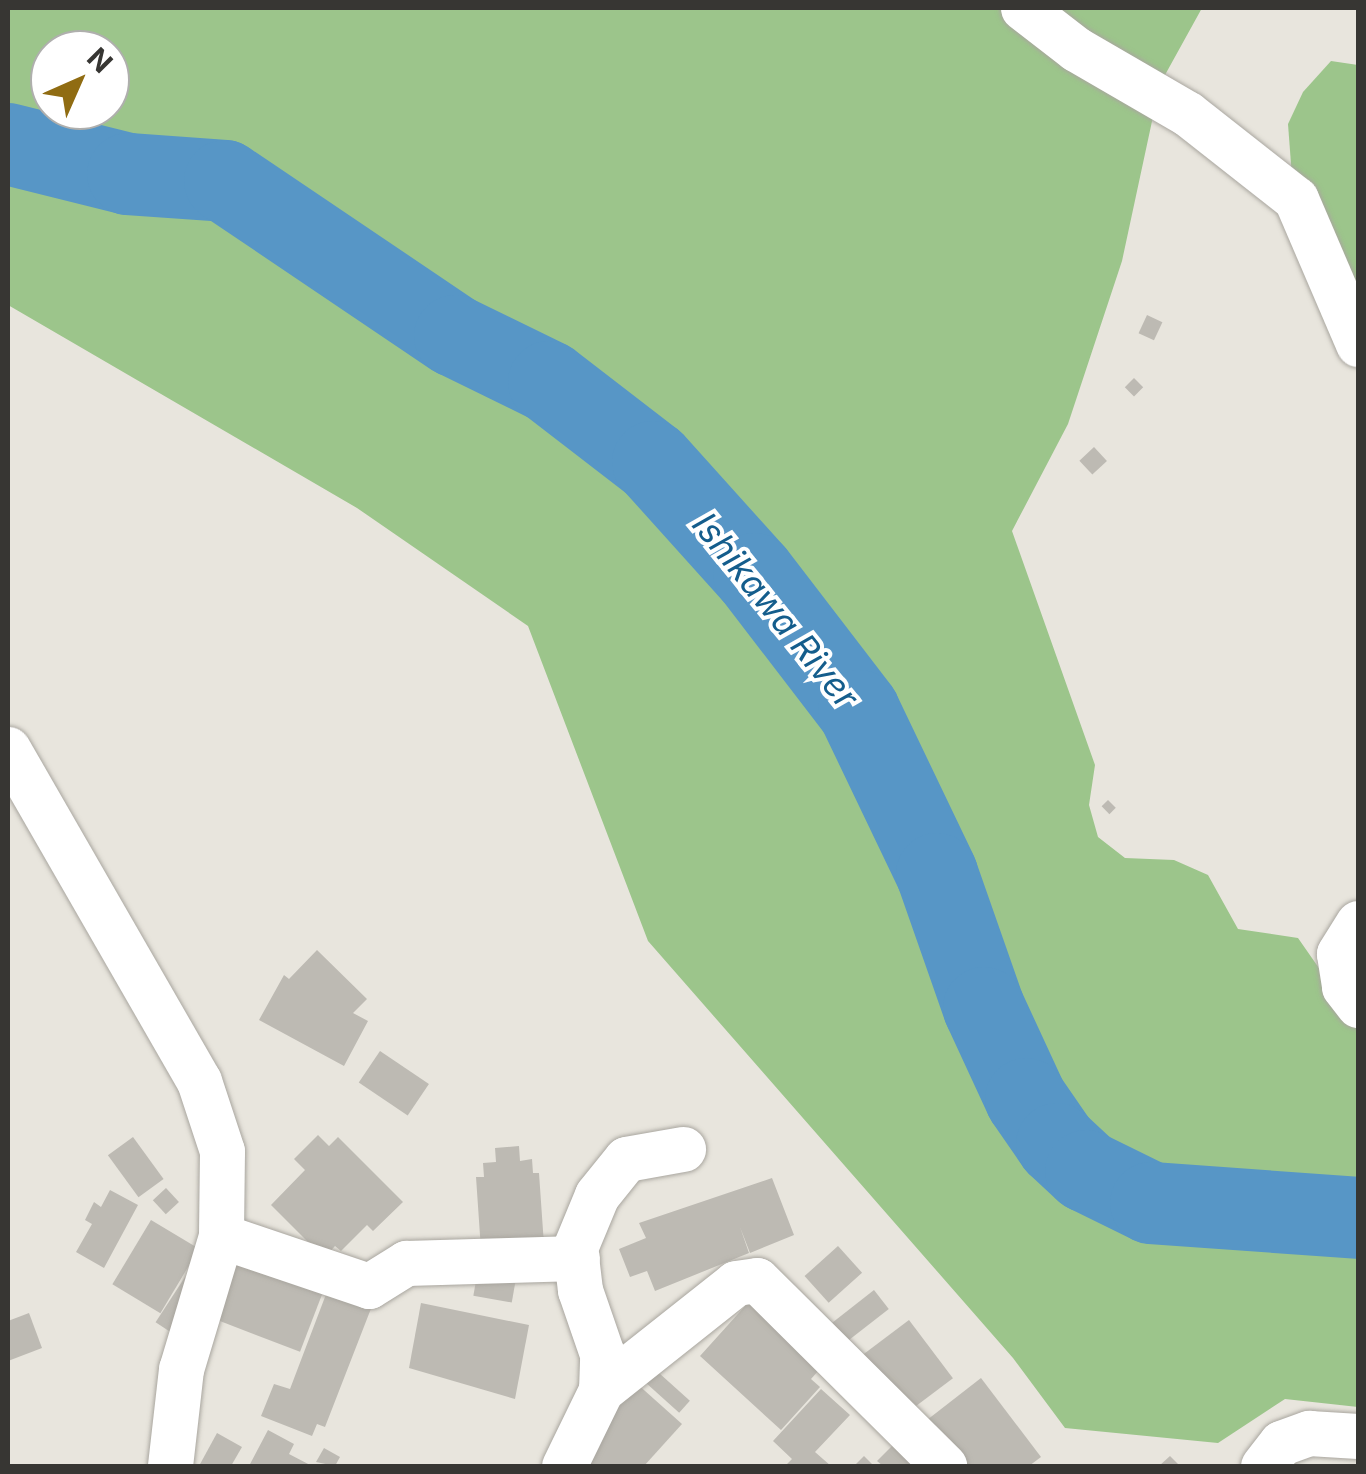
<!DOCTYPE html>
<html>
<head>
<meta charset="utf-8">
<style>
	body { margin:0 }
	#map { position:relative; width:1366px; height:1474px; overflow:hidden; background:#e8e5dd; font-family:Inter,sans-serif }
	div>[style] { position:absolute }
	.green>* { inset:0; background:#9cc58b }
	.river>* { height:82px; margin:-41px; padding:0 41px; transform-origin:41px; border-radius:41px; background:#5796c6 }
	.building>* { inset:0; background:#bdbab3; transform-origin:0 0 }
	.roads { filter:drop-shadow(0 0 2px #a9a69f) drop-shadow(0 0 2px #a9a69f) }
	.street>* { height:45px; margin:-22.5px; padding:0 22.5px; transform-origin:22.5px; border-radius:22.5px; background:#fff }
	span { translate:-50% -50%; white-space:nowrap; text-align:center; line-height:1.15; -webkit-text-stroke:8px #fff; paint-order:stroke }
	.water-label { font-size:35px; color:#145d8c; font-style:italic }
	.frame { position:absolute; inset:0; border:10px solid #373633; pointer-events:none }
	.north { position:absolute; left:30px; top:30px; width:100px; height:100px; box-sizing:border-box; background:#fff; border:2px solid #afafad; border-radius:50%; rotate:45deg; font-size:28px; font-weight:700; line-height:40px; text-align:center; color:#373633 }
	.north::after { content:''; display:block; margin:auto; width:35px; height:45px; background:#906c12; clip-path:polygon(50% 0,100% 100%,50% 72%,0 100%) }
</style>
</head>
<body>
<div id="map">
	<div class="green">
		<i style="clip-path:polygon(evenodd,8px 8px,1202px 8px,1160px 84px,1122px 261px,1068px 424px,1012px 531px,1095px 765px,1089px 805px,1098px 837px,1125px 858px,1174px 860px,1208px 875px,1238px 929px,1298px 938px,1321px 971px,1358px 952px,1358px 1407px,1285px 1399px,1218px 1443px,1065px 1428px,1013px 1358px,648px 941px,528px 626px,357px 508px,8px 305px,8px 8px,50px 50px,110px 50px,110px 110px,50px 110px,50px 50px)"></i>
		<i style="clip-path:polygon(1331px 61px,1358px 65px,1358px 296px,1292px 177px,1288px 124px,1303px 92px)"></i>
	</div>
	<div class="river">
		<i style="left:8px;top:144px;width:124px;rotate:14deg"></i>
		<i style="left:128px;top:174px;width:97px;rotate:4.1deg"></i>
		<i style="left:225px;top:181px;width:277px;rotate:34deg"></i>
		<i style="left:455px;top:336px;width:105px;rotate:26.1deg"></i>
		<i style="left:549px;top:382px;width:131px;rotate:37.6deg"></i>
		<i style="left:653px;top:462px;width:151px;rotate:48deg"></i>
		<i style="left:754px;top:574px;width:173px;rotate:52.5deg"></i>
		<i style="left:859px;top:711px;width:181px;rotate:64.4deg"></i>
		<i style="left:937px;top:874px;width:142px;rotate:70.7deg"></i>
		<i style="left:984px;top:1008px;width:100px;rotate:65.2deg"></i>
		<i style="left:1026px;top:1099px;width:55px;rotate:55.4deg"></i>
		<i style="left:1057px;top:1144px;width:40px;rotate:43deg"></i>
		<i style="left:1086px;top:1171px;width:72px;rotate:26.2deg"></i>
		<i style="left:1151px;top:1203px;width:208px;rotate:4.1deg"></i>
	</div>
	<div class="building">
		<i style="left:1147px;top:315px;width:17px;height:20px;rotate:25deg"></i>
		<i style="left:1134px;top:378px;width:13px;height:13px;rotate:45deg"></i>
		<i style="left:1094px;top:447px;width:19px;height:20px;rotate:47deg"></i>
		<i style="left:1108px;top:800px;width:11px;height:9px;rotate:45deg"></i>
		<i style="clip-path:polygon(317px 950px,367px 999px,353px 1013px,368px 1021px,344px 1066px,259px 1020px,284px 975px,289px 979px)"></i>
		<i style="left:380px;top:1051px;width:59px;height:38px;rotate:34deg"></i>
		<i style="clip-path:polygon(318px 1135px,329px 1146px,338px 1137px,403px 1202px,373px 1231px,367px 1225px,341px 1251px,335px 1246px,324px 1258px,271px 1205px,305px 1170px,294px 1159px)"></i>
		<i style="left:133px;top:1137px;width:52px;height:31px;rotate:54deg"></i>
		<i style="clip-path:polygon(519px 1146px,520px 1161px,532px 1159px,533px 1173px,539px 1173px,544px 1245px,481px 1250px,476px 1177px,484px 1177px,483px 1163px,496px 1162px,495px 1148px)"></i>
		<i style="clip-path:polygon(772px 1178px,794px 1235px,750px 1253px,740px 1227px,749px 1253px,655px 1291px,647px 1271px,630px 1277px,619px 1249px,646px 1238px,639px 1223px)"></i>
		<i style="left:166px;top:1188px;width:19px;height:18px;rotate:47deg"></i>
		<i style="clip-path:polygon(110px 1190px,138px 1205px,104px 1268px,76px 1252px,92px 1224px,85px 1220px,94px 1202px,101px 1207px)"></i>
		<i style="left:151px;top:1220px;width:56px;height:75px;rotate:31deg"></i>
		<i style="left:838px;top:1246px;width:36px;height:45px;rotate:48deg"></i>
		<i style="left:240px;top:1257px;width:90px;height:67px;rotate:21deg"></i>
		<i style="left:477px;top:1275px;width:39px;height:21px;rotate:10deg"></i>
		<i style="left:185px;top:1277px;width:20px;height:54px;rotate:33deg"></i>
		<i style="clip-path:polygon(328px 1289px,372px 1306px,325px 1427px,317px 1424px,312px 1436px,261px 1416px,274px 1384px,290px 1389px)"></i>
		<i style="left:874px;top:1290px;width:24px;height:53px;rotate:52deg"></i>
		<i style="clip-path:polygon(755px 1295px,819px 1370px,811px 1379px,820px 1387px,781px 1430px,700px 1356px)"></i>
		<i style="clip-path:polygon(421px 1303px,529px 1325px,515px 1399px,409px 1368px)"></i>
		<i style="clip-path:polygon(29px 1313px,42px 1348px,8px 1361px,8px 1321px)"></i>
		<i style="left:909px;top:1320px;width:73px;height:57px;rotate:53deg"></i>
		<i style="left:649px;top:1364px;width:55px;height:16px;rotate:42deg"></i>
		<i style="clip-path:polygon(981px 1378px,1041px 1457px,1029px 1466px,962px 1466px,927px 1420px)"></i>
		<i style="clip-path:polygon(635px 1382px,682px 1424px,644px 1466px,580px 1466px,586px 1436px)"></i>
		<i style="clip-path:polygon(821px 1389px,850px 1415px,815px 1452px,831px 1466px,785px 1466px,792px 1459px,773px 1441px)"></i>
		<i style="clip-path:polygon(268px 1430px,294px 1444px,289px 1454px,312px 1466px,249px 1466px)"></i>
		<i style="clip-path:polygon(217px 1433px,242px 1447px,231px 1466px,199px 1466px)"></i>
		<i style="clip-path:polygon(900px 1438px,929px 1466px,883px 1466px,877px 1461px)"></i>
		<i style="clip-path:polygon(324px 1448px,340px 1457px,335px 1466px,316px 1462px)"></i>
		<i style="clip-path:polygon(864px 1456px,874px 1466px,854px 1466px)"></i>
		<i style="clip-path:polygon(1170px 1456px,1180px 1466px,1159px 1466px)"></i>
	</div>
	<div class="roads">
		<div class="street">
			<i style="left:1023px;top:8px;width:67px;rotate:37.7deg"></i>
			<i style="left:1076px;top:49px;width:129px;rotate:30.1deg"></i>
			<i style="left:1188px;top:114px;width:137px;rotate:38.2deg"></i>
			<i style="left:1296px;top:199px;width:158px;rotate:66.8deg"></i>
			<i style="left:8px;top:749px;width:383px;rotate:60.1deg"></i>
			<i style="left:199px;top:1081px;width:74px;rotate:71.8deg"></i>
			<i style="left:222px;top:1151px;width:85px;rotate:90.7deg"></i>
			<i style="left:221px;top:1236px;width:139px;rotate:106.7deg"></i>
			<i style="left:181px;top:1369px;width:98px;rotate:96.5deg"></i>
			<i style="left:1358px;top:923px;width:36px;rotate:122deg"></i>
			<i style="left:1339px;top:954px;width:33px;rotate:81deg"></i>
			<i style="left:1344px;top:987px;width:23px;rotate:52deg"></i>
			<i style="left:221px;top:1236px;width:156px;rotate:18.7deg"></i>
			<i style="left:369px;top:1286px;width:44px;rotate:-31.9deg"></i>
			<i style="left:406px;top:1263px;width:171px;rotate:-1.7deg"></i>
			<i style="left:601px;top:1390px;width:172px;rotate:-38.4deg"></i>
			<i style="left:736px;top:1283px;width:21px;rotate:-8deg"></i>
			<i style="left:757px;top:1280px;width:264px;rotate:44.8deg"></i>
			<i style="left:564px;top:1466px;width:85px;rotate:-64deg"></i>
			<i style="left:601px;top:1390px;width:36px;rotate:-88deg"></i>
			<i style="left:602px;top:1354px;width:68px;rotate:-109deg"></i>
			<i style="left:580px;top:1290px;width:42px;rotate:-96.8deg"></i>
			<i style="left:575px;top:1248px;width:57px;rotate:-67.5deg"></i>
			<i style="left:597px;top:1195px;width:46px;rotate:-51.1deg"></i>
			<i style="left:626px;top:1159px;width:58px;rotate:-10deg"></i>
			<i style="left:1263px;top:1466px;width:29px;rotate:-52deg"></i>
			<i style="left:1281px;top:1443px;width:30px;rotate:-20deg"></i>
			<i style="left:1309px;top:1433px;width:49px;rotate:3.5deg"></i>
		</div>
	</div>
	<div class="water-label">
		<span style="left:776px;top:610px;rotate:51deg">Ishikawa River</span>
	</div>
	<div class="frame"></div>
	<div class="north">N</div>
</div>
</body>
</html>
